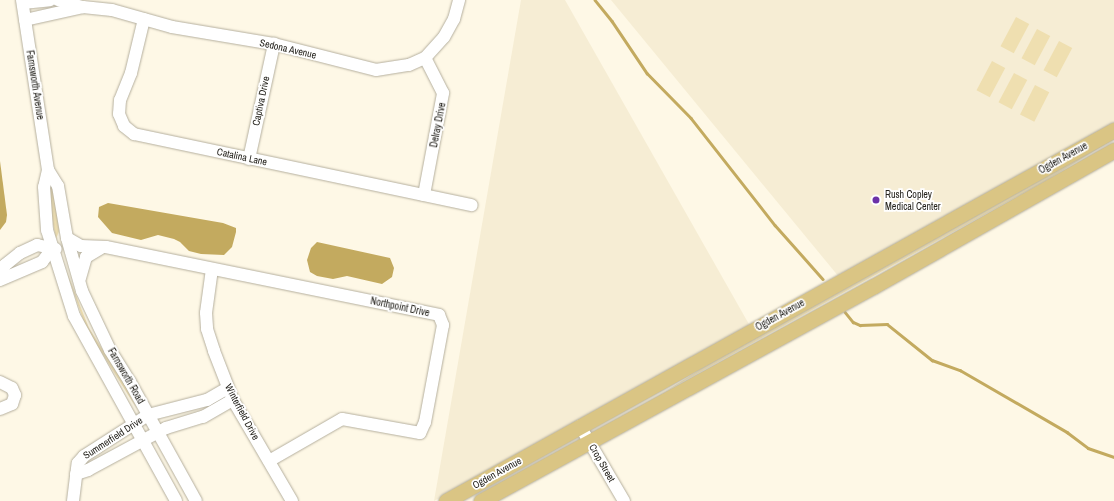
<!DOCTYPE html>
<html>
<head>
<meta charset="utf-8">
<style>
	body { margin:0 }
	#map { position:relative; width:1114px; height:501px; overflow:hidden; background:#fef8e6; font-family:"Archivo Narrow",sans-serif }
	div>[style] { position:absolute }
	.built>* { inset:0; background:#f6edd4 }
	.green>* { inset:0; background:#efdfb0; transform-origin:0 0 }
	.water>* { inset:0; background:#c3aa5f }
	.stream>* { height:2.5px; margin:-1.25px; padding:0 1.25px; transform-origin:1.25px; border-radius:1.25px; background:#c3aa5f }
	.roads { filter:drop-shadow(0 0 1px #b5af9e) drop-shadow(0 0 1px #b5af9e) }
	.minor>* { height:12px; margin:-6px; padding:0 6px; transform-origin:6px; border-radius:6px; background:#fff }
	.major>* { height:15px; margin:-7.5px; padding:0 7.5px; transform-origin:7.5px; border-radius:7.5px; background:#dac584 }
	.dots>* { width:11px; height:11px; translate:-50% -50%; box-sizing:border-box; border:2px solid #fff; border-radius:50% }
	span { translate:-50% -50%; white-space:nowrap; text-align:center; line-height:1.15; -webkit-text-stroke:3.5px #fff; paint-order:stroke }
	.street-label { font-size:10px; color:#24221c }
	.poi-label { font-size:10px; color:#24221c }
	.left { translate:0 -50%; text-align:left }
</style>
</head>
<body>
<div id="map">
	<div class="built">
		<i style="clip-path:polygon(521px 0,565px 0,750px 326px,434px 501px)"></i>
		<i style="clip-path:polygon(611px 0,1114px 0,1114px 123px,839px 277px)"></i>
	</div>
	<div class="green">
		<i style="left:1016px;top:17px;width:15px;height:33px;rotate:28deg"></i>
		<i style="left:1037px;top:29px;width:15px;height:33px;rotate:28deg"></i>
		<i style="left:1059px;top:41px;width:15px;height:33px;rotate:28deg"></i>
		<i style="left:992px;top:61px;width:15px;height:33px;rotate:28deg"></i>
		<i style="left:1014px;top:73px;width:15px;height:33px;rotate:28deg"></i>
		<i style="left:1035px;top:85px;width:16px;height:33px;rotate:27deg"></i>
		<i style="clip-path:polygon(1114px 136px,1114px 139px,1047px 180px,666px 391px,740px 344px)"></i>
		<i style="clip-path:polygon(49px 186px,53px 189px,60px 229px,56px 239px,46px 189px)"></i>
		<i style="clip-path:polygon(66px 270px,89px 328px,125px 385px,137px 409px,86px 328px)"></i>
	</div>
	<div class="water">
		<i style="clip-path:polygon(0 161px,7px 215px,6px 222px,0 230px)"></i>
		<i style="clip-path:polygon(108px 203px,223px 223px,236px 228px,236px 232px,232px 247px,224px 255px,201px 254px,189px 251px,180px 242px,174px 239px,158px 235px,141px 240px,112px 233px,98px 217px,99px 207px)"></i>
		<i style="clip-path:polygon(317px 242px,390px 258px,394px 268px,392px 277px,382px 284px,347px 276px,333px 279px,317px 276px,310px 272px,307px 260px,311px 248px)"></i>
	</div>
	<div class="stream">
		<i style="left:595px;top:0;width:27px;rotate:51deg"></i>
		<i style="left:612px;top:21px;width:63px;rotate:56.1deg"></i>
		<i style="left:647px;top:73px;width:63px;rotate:45.6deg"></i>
		<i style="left:691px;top:118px;width:136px;rotate:51.9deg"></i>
		<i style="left:775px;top:225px;width:72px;rotate:48.4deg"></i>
		<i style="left:845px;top:312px;width:13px;rotate:51deg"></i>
		<i style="left:853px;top:322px;width:8px;rotate:23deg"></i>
		<i style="left:860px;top:325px;width:27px;rotate:-2deg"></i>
		<i style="left:887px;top:324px;width:58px;rotate:38.7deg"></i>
		<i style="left:932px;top:360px;width:30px;rotate:20deg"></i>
		<i style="left:960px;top:370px;width:124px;rotate:30.1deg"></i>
		<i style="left:1067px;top:432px;width:26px;rotate:37deg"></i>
		<i style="left:1088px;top:448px;width:28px;rotate:19deg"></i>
	</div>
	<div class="roads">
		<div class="minor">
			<i style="left:22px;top:0;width:172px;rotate:81.3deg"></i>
			<i style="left:48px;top:170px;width:19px;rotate:58deg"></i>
			<i style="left:58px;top:186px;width:53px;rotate:80.2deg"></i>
			<i style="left:67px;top:238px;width:55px;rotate:74.2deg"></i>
			<i style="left:82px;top:291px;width:65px;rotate:64.6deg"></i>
			<i style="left:110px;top:350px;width:38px;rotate:58deg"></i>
			<i style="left:130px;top:382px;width:136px;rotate:61deg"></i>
			<i style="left:58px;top:0;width:26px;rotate:16deg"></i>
			<i style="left:83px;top:7px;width:29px;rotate:6deg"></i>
			<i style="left:112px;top:10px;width:62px;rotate:15.8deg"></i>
			<i style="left:172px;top:27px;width:103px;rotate:9.5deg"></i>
			<i style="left:274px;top:44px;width:105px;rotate:14.3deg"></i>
			<i style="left:376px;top:70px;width:33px;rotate:-9deg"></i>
			<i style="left:409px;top:65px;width:17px;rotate:-24deg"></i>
			<i style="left:425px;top:58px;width:28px;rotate:-48deg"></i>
			<i style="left:444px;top:37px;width:21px;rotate:-61deg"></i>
			<i style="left:454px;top:19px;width:20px;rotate:-75deg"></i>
			<i style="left:23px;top:3px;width:27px;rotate:-6deg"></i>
			<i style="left:144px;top:19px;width:56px;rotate:103.5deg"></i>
			<i style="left:131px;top:73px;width:29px;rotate:112deg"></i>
			<i style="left:120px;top:100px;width:14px;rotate:94deg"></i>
			<i style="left:119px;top:114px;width:13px;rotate:67deg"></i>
			<i style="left:124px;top:126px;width:13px;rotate:39deg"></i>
			<i style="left:134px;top:134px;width:345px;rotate:11.9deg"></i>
			<i style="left:25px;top:20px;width:59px;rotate:-12.6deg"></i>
			<i style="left:249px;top:159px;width:118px;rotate:-77.7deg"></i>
			<i style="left:48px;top:170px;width:17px;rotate:103deg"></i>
			<i style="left:44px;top:187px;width:43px;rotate:86deg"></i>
			<i style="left:47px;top:230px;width:90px;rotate:72.6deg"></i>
			<i style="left:74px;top:316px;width:211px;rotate:61.1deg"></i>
			<i style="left:424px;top:195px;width:104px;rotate:-79.4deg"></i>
			<i style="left:443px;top:93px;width:39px;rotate:-117deg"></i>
			<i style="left:67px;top:238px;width:16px;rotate:30deg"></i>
			<i style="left:81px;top:246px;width:25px;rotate:2deg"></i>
			<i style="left:106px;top:247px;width:340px;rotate:11.5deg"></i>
			<i style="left:439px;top:315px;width:11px;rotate:68deg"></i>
			<i style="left:443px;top:325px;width:99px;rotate:100.5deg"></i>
			<i style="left:425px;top:422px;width:12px;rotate:114deg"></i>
			<i style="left:420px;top:433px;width:79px;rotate:-169.8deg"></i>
			<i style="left:342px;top:419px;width:84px;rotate:150.1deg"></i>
			<i style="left:212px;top:269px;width:44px;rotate:97.8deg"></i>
			<i style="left:206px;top:313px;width:16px;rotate:86deg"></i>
			<i style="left:207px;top:329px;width:23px;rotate:72deg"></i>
			<i style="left:214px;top:351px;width:53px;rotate:68.8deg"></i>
			<i style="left:233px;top:400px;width:117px;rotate:59.7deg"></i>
			<i style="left:0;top:276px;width:12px;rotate:-66deg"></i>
			<i style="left:5px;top:265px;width:19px;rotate:-39deg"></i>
			<i style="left:20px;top:253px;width:19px;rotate:-25deg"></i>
			<i style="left:37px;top:245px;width:19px;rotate:12deg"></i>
			<i style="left:80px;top:278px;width:22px;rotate:-74deg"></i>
			<i style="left:86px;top:257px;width:17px;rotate:-31deg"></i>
			<i style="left:0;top:280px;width:46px;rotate:-23.2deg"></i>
			<i style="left:42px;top:262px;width:15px;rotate:-53deg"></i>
			<i style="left:0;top:382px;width:13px;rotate:27deg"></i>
			<i style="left:12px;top:388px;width:8px;rotate:67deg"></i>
			<i style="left:15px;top:395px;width:9px;rotate:108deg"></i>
			<i style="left:12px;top:404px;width:13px;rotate:157deg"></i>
			<i style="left:580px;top:426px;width:87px;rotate:59.6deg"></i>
			<i style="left:76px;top:474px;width:13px;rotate:-18deg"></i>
			<i style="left:88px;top:470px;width:89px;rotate:-28.3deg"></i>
			<i style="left:166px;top:428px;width:39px;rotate:-17deg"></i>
			<i style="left:203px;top:417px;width:34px;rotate:-30deg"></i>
			<i style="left:73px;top:501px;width:38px;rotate:-83deg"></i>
			<i style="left:78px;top:463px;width:9px;rotate:-49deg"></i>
			<i style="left:84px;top:456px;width:76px;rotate:-32.6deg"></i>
			<i style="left:148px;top:415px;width:61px;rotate:-14.3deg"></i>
			<i style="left:207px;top:400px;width:24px;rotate:-30deg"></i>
		</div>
		<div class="major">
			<i style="left:446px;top:501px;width:764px;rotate:-29.05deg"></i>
			<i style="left:481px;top:501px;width:448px;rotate:-28.7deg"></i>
			<i style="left:874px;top:286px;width:276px;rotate:-29.5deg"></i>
		</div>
	</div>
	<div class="dots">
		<i style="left:876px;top:200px;background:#6b32a8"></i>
	</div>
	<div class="street-label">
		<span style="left:288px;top:49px;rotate:13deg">Sedona Avenue</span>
		<span style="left:35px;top:85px;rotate:81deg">Farnsworth Avenue</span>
		<span style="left:261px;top:101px;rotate:-78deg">Captiva Drive</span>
		<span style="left:438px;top:125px;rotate:-79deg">Delray Drive</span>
		<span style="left:242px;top:157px;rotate:12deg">Catalina Lane</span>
		<span style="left:1063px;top:158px;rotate:-29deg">Ogden Avenue</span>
		<span style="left:400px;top:307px;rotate:12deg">Northpoint Drive</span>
		<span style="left:780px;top:315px;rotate:-29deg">Ogden Avenue</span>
		<span style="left:126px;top:376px;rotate:60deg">Farnsworth Road</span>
		<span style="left:242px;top:412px;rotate:62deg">Winterfield Drive</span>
		<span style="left:113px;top:438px;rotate:-33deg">Summerfield Drive</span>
		<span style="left:602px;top:463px;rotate:60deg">Crop Street</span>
		<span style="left:497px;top:473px;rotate:-29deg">Ogden Avenue</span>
	</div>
	<div class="poi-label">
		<span class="left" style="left:885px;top:200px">Rush Copley<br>Medical Center</span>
	</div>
</div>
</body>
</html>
